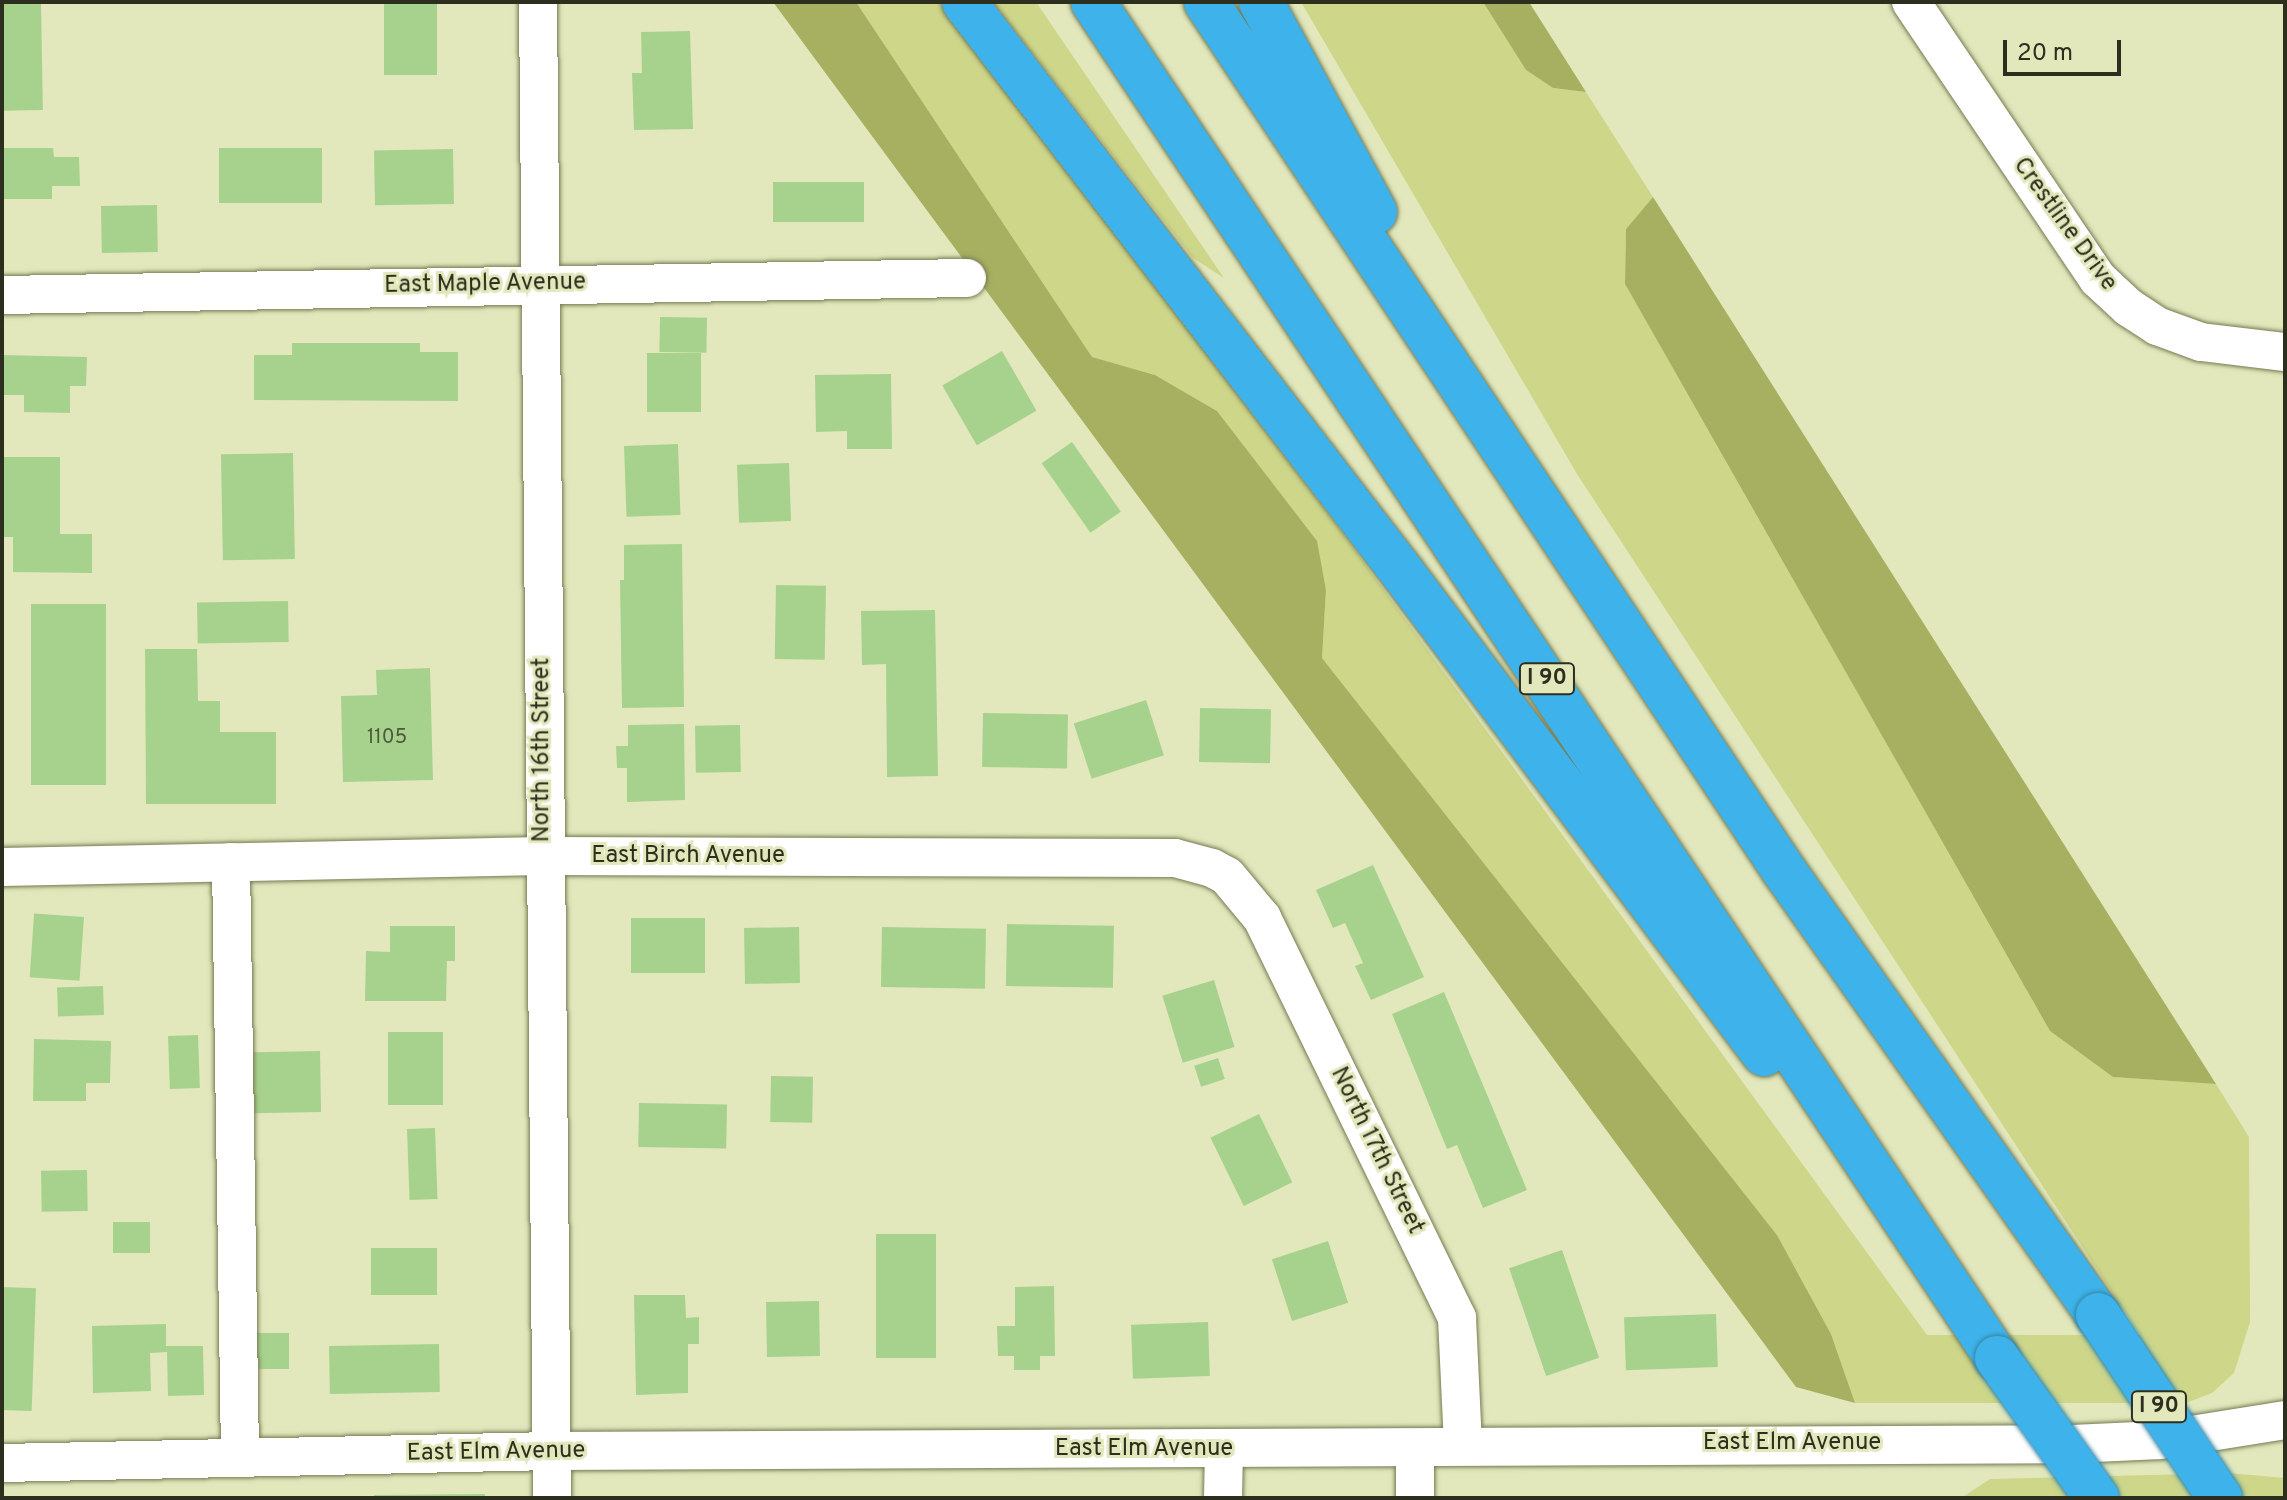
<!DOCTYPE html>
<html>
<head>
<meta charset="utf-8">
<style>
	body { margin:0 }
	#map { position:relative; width:2287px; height:1500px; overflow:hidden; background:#e2e8bc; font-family:Overpass,sans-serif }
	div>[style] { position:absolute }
	.green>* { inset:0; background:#cdd689 }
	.forest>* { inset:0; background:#a7af60 }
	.building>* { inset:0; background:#a7d28d; transform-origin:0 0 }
	.roads { filter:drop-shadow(0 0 2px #767b53) drop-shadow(0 0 2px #767b53) }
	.minor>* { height:38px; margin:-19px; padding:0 19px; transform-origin:19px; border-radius:19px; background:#fff }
	.highway>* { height:44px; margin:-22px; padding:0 22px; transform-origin:22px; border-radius:22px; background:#3eb3eb }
	.bridges { filter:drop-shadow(0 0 2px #3885a3) drop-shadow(0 0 2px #3885a3) }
	.highway-bridge>* { height:44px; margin:-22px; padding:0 22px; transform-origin:22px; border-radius:22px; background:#3eb3eb }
	span { translate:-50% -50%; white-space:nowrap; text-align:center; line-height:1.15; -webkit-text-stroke:6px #e2e8bc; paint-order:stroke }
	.number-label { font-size:20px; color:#4c583a }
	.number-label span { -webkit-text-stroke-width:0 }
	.shield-label span { padding:2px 6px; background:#e2e8bc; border:2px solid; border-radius:6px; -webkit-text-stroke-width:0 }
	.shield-label { font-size:22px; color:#2d2f1e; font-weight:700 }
	.street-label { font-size:24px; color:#2d2f1e }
	.frame { position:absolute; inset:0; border:4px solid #2d2f1e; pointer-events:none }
	.scale { position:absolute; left:2003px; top:40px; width:118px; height:36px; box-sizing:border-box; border:4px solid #2d2f1e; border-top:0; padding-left:10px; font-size:24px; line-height:28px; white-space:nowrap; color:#2d2f1e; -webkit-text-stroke:6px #e2e8bc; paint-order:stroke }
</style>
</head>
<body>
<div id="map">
	<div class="green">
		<i style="clip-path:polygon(856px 2px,939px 2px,1338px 527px,1927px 1335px,2140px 1335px,1577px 474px,1301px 2px,1483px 2px,1526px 70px,1553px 88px,1586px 92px,1653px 197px,1626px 229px,1625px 284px,2050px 1031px,2113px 1077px,2216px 1084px,2249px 1137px,2250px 1322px,2234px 1373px,2212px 1393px,2186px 1403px,1855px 1403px,1831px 1334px,1777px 1235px,1322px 658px,1326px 590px,1316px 541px,1217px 411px,1155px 375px,1092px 357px)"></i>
		<i style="clip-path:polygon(993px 2px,1036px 2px,1224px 278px,1193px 258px)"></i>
		<i style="clip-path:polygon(2228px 1473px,2285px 1478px,2285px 1498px,1961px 1498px,1990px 1479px)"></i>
	</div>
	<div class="forest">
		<i style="clip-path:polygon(773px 2px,856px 2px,1092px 357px,1155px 375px,1217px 411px,1317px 541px,1326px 590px,1322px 658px,1777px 1235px,1831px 1334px,1855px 1403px,1796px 1387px)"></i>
		<i style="clip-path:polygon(1483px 2px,1529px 2px,1586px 92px,1553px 88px,1526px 70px)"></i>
		<i style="clip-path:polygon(1653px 197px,2216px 1084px,2113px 1077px,2050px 1031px,1625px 284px,1626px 229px)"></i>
	</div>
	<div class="building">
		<i style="left:384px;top:2px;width:53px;height:73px"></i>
		<i style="left:41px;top:3px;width:107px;height:39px;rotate:89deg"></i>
		<i style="clip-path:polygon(690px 31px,693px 129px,634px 130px,632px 73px,642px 73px,641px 32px)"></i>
		<i style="clip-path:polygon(2px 148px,53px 148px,54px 157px,79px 157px,80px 186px,52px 186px,52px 199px,2px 199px)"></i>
		<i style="left:219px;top:148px;width:103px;height:55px"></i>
		<i style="left:453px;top:149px;width:55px;height:79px;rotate:89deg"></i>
		<i style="left:864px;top:182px;width:40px;height:91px;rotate:90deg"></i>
		<i style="left:157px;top:205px;width:47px;height:56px;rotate:89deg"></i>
		<i style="left:660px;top:317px;width:47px;height:35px;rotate:1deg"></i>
		<i style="clip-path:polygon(292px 343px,420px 343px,420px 352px,458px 352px,458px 401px,254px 400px,254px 355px,292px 355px)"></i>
		<i style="left:1002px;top:351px;width:69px;height:69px;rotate:60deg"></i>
		<i style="left:647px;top:353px;width:54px;height:59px"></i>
		<i style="clip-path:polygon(2px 355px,87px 357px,86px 386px,70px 386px,70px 413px,24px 412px,24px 395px,2px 395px)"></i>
		<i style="clip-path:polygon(891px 374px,892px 449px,847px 449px,847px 431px,816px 432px,815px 375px)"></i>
		<i style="left:1072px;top:442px;width:85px;height:37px;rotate:55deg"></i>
		<i style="left:678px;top:444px;width:71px;height:54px;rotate:88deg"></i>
		<i style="left:293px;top:453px;width:106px;height:72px;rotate:89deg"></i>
		<i style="clip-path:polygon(2px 457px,60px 457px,60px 534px,92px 534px,92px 573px,13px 572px,13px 537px,2px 537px)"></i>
		<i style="left:789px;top:463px;width:58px;height:52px;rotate:88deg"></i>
		<i style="clip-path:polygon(682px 544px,684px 707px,622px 708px,620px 580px,624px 580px,624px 545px)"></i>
		<i style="left:776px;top:585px;width:50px;height:74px;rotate:1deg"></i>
		<i style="left:288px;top:601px;width:41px;height:91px;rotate:89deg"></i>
		<i style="left:31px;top:604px;width:75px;height:181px"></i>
		<i style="clip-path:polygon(935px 610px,938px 776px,887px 777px,886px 664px,862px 665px,861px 611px)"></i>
		<i style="clip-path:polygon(145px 649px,197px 649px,198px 701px,220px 701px,220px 732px,276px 732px,276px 804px,146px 804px)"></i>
		<i style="clip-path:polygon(430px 668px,433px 780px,343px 782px,341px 696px,377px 695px,376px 670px)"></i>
		<i style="left:1146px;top:700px;width:58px;height:76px;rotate:72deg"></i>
		<i style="left:1200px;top:708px;width:71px;height:54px;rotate:1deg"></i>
		<i style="left:983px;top:713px;width:85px;height:54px;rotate:1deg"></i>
		<i style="clip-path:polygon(684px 724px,685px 800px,627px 802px,627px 768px,617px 768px,616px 746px,628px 746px,628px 725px)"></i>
		<i style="left:740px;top:725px;width:47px;height:45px;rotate:89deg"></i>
		<i style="clip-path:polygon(1373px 865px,1424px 977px,1371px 1000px,1355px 966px,1363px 963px,1345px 923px,1333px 928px,1316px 890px)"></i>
		<i style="left:84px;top:917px;width:64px;height:50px;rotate:94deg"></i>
		<i style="left:631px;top:918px;width:74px;height:55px"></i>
		<i style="left:1007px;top:924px;width:107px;height:62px;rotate:1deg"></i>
		<i style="clip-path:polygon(390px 926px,455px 926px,455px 961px,447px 961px,446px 1001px,365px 1001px,366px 951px,390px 952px)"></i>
		<i style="left:799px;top:927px;width:56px;height:55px;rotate:89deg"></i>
		<i style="left:882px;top:927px;width:104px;height:60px;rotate:1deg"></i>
		<i style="left:1214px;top:980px;width:70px;height:54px;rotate:73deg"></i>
		<i style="left:103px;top:986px;width:29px;height:46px;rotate:88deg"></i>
		<i style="clip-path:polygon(1444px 992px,1527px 1190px,1483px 1208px,1457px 1145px,1447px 1149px,1392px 1014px)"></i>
		<i style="left:388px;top:1032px;width:55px;height:73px"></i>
		<i style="left:198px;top:1035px;width:53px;height:30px;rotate:88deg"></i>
		<i style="clip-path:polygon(34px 1039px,111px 1041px,110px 1083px,86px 1083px,86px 1101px,33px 1101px)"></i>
		<i style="left:320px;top:1051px;width:61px;height:73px;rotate:89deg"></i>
		<i style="left:1218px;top:1058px;width:22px;height:25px;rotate:72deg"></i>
		<i style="left:771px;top:1076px;width:42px;height:46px;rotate:1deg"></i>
		<i style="left:639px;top:1103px;width:88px;height:44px;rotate:1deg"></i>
		<i style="left:1259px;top:1114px;width:76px;height:54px;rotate:64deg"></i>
		<i style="left:435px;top:1128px;width:71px;height:28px;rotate:88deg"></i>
		<i style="left:87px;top:1170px;width:41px;height:46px;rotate:89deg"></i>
		<i style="left:113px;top:1222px;width:37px;height:31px"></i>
		<i style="left:936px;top:1234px;width:124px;height:60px;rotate:90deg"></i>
		<i style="left:1328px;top:1241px;width:65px;height:59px;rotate:72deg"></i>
		<i style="left:437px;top:1248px;width:47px;height:66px;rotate:90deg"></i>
		<i style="left:1562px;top:1250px;width:114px;height:56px;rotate:71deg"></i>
		<i style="clip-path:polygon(1054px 1286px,1055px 1356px,1040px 1356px,1040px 1370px,1014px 1370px,1014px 1356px,998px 1356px,997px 1326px,1015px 1326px,1015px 1287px)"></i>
		<i style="left:2px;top:1287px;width:34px;height:123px;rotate:2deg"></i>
		<i style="clip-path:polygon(634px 1295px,685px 1295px,686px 1318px,699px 1317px,699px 1344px,688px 1344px,688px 1393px,636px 1395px)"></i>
		<i style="left:819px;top:1301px;width:55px;height:53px;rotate:89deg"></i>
		<i style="left:1716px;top:1314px;width:53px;height:92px;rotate:88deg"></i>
		<i style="left:1208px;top:1322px;width:54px;height:77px;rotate:88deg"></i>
		<i style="clip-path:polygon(166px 1324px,166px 1346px,203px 1346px,204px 1395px,168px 1396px,167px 1352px,150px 1353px,151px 1391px,93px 1393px,92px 1326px)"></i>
		<i style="left:289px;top:1333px;width:36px;height:45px;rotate:90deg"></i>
		<i style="left:439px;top:1344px;width:48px;height:110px;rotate:89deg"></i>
		<i style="clip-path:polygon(485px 1494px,485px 1498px,374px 1498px,374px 1495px)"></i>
	</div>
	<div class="roads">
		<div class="minor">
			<i style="left:538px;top:2px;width:1496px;rotate:89.46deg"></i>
			<i style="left:1911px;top:2px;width:334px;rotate:56deg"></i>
			<i style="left:2098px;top:279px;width:41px;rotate:43deg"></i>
			<i style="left:2128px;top:307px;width:35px;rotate:33deg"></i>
			<i style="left:2157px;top:326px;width:47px;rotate:20deg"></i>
			<i style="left:2201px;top:342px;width:85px;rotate:6.8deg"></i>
			<i style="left:2px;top:295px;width:965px;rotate:-1.01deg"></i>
			<i style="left:231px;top:862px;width:595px;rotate:89.13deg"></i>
			<i style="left:2px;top:867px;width:542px;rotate:-1.16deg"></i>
			<i style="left:544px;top:856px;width:631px;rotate:0.18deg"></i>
			<i style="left:1175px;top:858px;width:38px;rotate:15deg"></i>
			<i style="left:1212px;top:868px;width:17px;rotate:28deg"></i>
			<i style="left:1227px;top:876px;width:55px;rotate:50.2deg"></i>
			<i style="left:1262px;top:918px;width:445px;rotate:64deg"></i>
			<i style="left:1457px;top:1318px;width:128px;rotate:87.3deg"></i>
			<i style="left:2px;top:1463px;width:549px;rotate:-1.25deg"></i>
			<i style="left:551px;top:1451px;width:1521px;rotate:-0.26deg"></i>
			<i style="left:2072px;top:1444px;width:88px;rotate:-2.6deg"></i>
			<i style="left:2160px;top:1440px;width:127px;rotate:-9.1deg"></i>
			<i style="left:1223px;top:1498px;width:48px;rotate:-88.8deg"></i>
			<i style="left:1415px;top:1498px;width:50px;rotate:-90deg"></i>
		</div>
		<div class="highway">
			<i style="left:964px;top:2px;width:719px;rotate:52.46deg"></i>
			<i style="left:1402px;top:572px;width:603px;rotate:53.09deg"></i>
			<i style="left:1093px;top:2px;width:1630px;rotate:56.31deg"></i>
			<i style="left:1206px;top:2px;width:1045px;rotate:56.36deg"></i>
			<i style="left:1785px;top:872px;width:542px;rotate:54.76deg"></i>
			<i style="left:1261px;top:2px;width:239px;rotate:61.5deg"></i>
		</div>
	</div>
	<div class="bridges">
		<div class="highway-bridge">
			<i style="left:2098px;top:1315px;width:220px;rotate:56.3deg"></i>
			<i style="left:1997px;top:1358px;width:172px;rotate:54.5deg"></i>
		</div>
	</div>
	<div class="number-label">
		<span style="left:387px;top:738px">1105</span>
	</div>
	<div class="shield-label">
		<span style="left:1547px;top:679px">I 90</span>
		<span style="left:2159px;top:1407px">I 90</span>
	</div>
	<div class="street-label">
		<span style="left:2064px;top:225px;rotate:54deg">Crestline Drive</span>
		<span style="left:485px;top:285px;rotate:-1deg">East Maple Avenue</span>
		<span style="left:543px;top:750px;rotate:-90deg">North 16th Street</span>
		<span style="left:688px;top:857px">East Birch Avenue</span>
		<span style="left:1376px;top:1151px;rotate:64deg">North 17th Street</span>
		<span style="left:1792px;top:1444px">East Elm Avenue</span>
		<span style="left:1144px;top:1450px">East Elm Avenue</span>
		<span style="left:496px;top:1453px;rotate:-1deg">East Elm Avenue</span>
	</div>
	<div class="frame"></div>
	<div class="scale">20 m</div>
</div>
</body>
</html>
